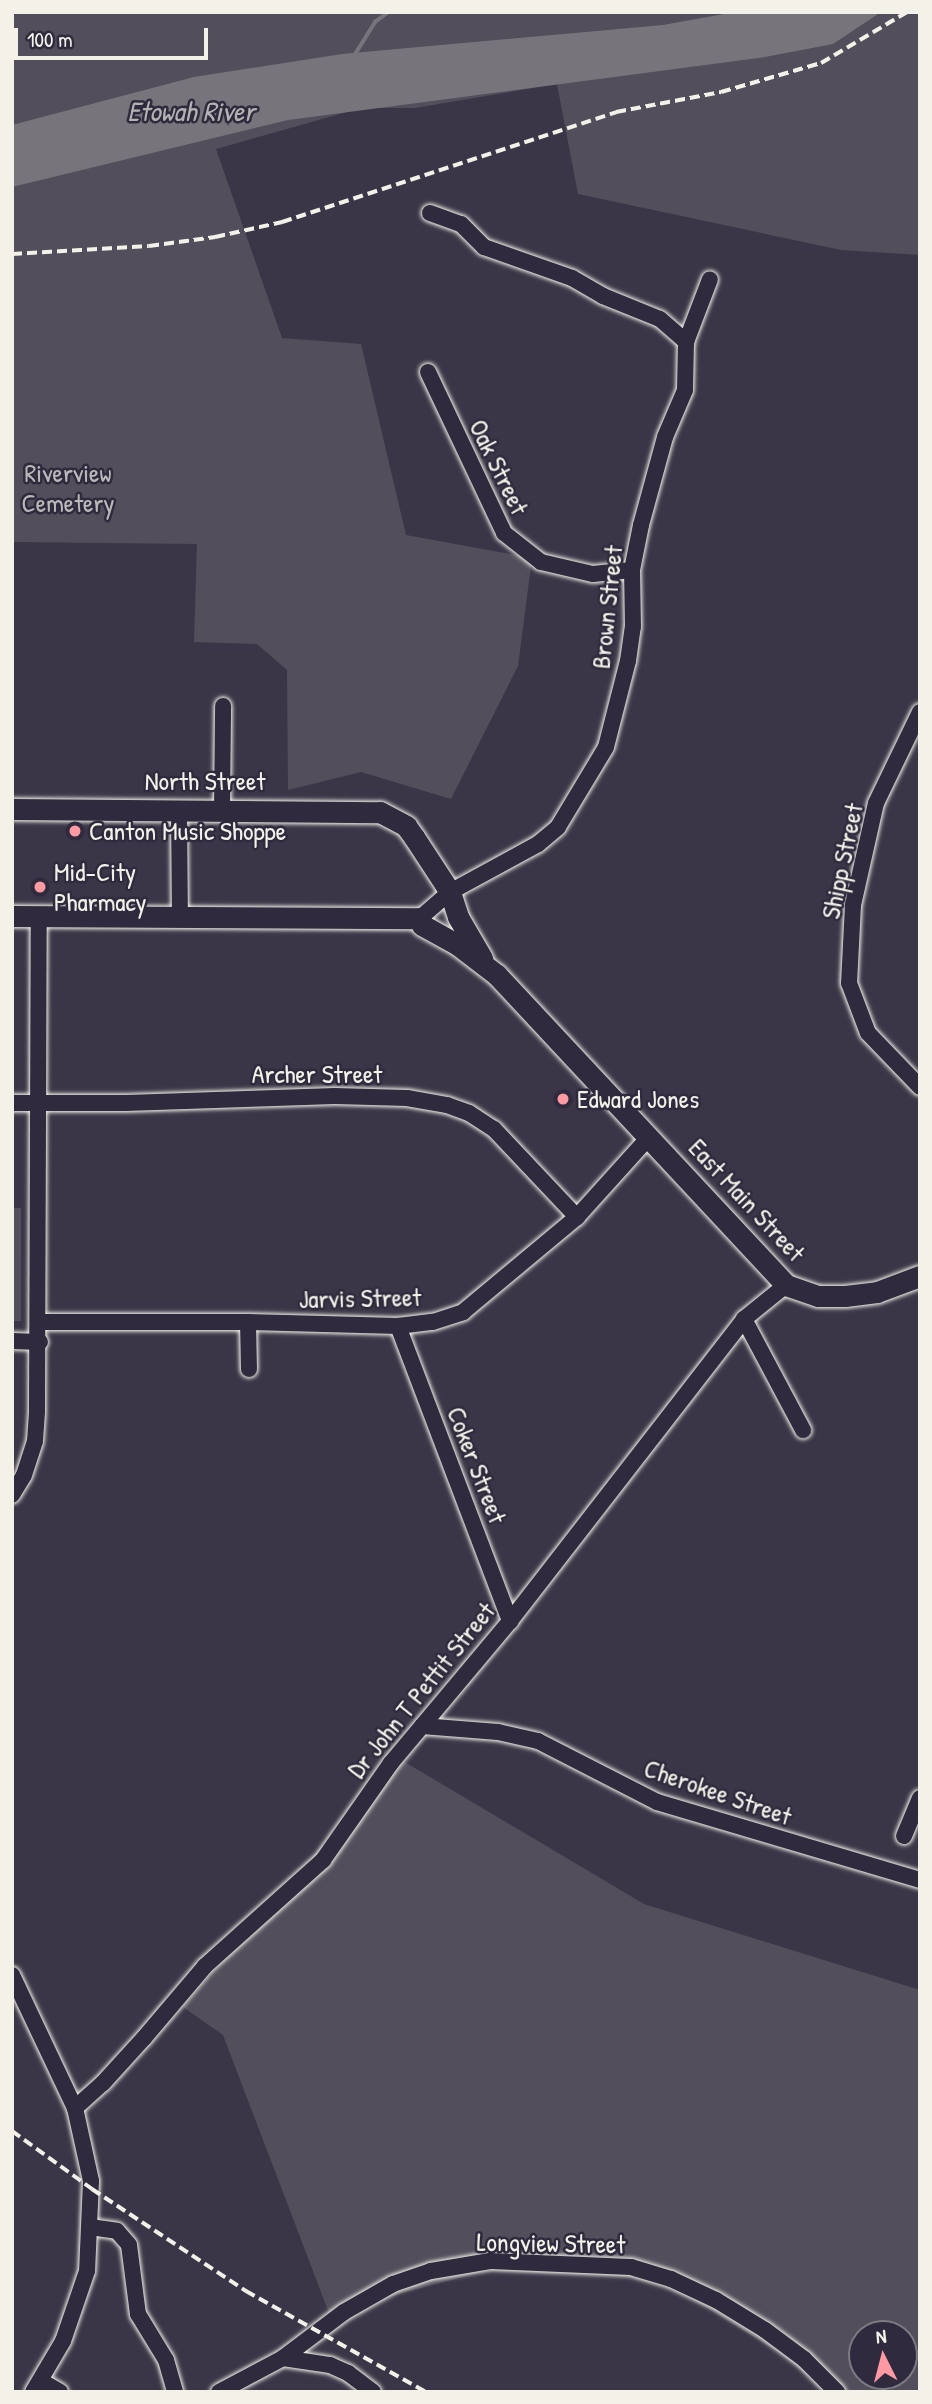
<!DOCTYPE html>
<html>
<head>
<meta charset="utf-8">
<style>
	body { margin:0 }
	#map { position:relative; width:932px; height:2404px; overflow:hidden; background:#3b3647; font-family:"Patrick Hand",sans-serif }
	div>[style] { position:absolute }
	.green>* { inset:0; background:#534e5c; transform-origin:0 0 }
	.water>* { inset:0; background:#78747b }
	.stream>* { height:3.5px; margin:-1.75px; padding:0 1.75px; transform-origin:1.75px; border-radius:1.75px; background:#78747b }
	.roads { filter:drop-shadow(0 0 2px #f4f1e8) drop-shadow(0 0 2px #f4f1e8) }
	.minor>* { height:16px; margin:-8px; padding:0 8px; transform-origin:8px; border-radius:8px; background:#2f2a3d }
	.major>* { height:21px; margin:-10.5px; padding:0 10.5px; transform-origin:10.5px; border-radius:10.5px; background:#2f2a3d }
	.rail>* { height:3.5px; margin-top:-1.75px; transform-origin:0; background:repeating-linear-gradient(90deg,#f4f1e8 0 10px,transparent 0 15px) }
	.dots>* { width:19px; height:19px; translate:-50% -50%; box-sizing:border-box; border:4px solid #2f2a3d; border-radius:50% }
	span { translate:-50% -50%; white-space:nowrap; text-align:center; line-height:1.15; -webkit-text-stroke:5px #2f2a3d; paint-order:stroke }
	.street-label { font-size:26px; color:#f4f1e8 }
	.park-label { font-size:26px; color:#bcb8b7 }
	.poi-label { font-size:26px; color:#f4f1e8 }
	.left { translate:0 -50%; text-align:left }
	.water-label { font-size:28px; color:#b6b2b2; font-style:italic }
	.frame { position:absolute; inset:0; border:14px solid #f4f1e8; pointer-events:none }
	.north { position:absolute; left:848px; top:2320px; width:70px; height:70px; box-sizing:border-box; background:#2f2a3d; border:2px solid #7e7a81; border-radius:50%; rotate:354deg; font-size:19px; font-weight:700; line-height:28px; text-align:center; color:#f4f1e8 }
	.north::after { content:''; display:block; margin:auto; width:24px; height:32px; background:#ff9aa2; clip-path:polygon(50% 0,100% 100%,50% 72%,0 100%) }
	.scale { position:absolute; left:14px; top:28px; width:194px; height:32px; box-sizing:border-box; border:4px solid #f4f1e8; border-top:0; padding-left:9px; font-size:21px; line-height:24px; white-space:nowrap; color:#f4f1e8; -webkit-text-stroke:5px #2f2a3d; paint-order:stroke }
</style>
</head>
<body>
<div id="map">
	<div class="green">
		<i style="clip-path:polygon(12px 12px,920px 12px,920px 255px,841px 250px,578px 194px,557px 84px,415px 108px,361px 108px,216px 149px,282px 338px,361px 344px,406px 535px,532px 558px,518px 666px,451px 799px,361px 772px,288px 790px,287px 670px,257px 644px,194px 642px,197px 544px,12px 542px)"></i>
		<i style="left:12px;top:1208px;width:9px;height:113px"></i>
		<i style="clip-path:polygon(evenodd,398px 1758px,644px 1904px,920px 1990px,920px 2392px,829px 2392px,777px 2351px,658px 2278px,488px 2270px,329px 2313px,223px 2035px,183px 2007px,398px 1758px,862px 2334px,904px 2334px,904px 2376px,862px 2376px,862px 2334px)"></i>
	</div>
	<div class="water">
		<i style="clip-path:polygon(735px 12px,881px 12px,833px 44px,765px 57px,288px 120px,12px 187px,12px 125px,194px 77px,342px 54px,663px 25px)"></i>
	</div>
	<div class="stream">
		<i style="left:354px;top:56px;width:40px;rotate:-58deg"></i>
		<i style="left:375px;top:22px;width:17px;rotate:-36deg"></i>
	</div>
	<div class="roads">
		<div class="minor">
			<i style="left:430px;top:213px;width:33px;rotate:20deg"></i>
			<i style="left:461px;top:224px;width:33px;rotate:45deg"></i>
			<i style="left:484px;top:247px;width:93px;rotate:19.4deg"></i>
			<i style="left:572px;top:278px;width:36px;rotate:30deg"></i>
			<i style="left:603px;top:296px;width:61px;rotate:22deg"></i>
			<i style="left:660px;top:319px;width:35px;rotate:41deg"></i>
			<i style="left:428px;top:372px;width:178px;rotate:64.7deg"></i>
			<i style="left:504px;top:533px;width:47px;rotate:38.1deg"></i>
			<i style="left:541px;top:562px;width:53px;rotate:13deg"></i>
			<i style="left:593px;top:574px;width:39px;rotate:-6deg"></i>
			<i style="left:920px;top:712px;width:101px;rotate:115.8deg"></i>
			<i style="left:876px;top:803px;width:105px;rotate:102.7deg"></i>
			<i style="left:853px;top:905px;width:78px;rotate:92.9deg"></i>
			<i style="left:849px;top:983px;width:53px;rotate:69.2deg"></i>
			<i style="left:868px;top:1033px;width:75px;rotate:46.1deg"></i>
			<i style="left:179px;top:809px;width:109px;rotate:89.5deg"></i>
			<i style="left:222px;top:810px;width:104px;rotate:-89.4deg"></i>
			<i style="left:420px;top:918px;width:40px;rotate:-41deg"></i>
			<i style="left:450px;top:892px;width:100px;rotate:-28.6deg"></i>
			<i style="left:538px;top:844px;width:26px;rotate:-40deg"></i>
			<i style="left:558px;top:827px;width:93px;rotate:-59deg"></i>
			<i style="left:606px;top:747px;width:89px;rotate:-75.7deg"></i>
			<i style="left:628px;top:661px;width:34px;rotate:-82deg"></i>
			<i style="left:633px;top:627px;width:57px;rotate:-91deg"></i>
			<i style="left:632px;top:570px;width:46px;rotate:-78.7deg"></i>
			<i style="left:641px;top:525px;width:91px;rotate:-74.7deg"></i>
			<i style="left:665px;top:437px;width:51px;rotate:-66.9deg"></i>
			<i style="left:685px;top:390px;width:48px;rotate:-88.8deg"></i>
			<i style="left:686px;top:342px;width:67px;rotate:-69.1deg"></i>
			<i style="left:12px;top:1103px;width:114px"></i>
			<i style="left:126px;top:1103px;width:209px;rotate:-1.9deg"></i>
			<i style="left:335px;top:1096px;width:72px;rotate:1.6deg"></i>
			<i style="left:407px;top:1098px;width:41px;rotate:9.9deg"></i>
			<i style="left:447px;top:1105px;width:23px;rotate:20deg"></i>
			<i style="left:469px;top:1113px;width:30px;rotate:33deg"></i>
			<i style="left:494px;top:1129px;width:121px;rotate:46.7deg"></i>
			<i style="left:744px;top:1319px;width:126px;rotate:62deg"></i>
			<i style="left:40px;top:1322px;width:208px"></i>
			<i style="left:248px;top:1322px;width:150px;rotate:1.5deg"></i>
			<i style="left:398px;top:1326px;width:35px;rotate:-7deg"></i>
			<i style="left:433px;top:1322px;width:32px;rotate:-18deg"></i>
			<i style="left:463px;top:1312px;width:148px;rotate:-39.8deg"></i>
			<i style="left:577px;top:1217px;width:109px;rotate:-48deg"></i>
			<i style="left:248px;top:1322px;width:47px;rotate:88.8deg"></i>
			<i style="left:398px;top:1326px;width:316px;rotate:69.2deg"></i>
			<i style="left:12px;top:1341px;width:28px;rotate:2deg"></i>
			<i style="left:12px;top:1495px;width:23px;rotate:-59deg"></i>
			<i style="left:24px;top:1475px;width:36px;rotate:-72deg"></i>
			<i style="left:35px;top:1441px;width:30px;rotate:-86deg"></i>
			<i style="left:37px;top:1411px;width:495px;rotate:-89.8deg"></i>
			<i style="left:422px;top:1726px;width:76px;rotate:4.5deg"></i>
			<i style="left:498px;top:1732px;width:41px;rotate:12.7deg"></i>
			<i style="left:538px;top:1741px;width:134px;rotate:27.1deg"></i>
			<i style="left:657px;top:1802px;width:274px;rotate:16.5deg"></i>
			<i style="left:904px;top:1836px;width:41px;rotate:-67.2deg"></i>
			<i style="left:12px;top:1975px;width:147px;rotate:64.7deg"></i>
			<i style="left:75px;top:2108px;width:75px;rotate:77.6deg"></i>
			<i style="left:91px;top:2181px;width:90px;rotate:92.5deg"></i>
			<i style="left:87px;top:2271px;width:74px;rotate:108.9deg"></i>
			<i style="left:63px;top:2341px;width:59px;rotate:120.5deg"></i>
			<i style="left:75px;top:2108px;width:38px;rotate:-42deg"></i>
			<i style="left:103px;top:2083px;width:61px;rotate:-47.7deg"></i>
			<i style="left:144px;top:2038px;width:94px;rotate:-49.7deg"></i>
			<i style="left:205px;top:1966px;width:159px;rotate:-41.9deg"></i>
			<i style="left:323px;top:1860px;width:118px;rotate:-55deg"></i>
			<i style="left:391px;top:1763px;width:185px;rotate:-50deg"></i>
			<i style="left:510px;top:1621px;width:382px;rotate:-52.2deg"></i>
			<i style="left:744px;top:1319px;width:54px;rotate:-39deg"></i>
			<i style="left:90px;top:2227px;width:27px;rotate:8deg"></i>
			<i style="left:117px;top:2231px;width:18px;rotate:49deg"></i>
			<i style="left:129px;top:2245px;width:70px;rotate:82.6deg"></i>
			<i style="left:138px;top:2314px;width:54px;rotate:58.7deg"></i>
			<i style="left:166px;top:2360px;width:33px;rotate:74deg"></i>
			<i style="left:283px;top:2358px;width:48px;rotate:8.5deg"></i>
			<i style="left:330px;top:2365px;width:20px;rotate:24deg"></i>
			<i style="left:348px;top:2373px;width:31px;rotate:37deg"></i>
			<i style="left:41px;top:2381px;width:22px;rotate:30deg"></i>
			<i style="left:219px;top:2392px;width:72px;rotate:-28deg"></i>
			<i style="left:283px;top:2358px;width:76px;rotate:-37deg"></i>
			<i style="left:344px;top:2312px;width:56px;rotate:-29.7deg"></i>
			<i style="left:393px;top:2284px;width:40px;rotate:-18.9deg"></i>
			<i style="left:431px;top:2271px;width:60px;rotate:-9.6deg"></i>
			<i style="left:490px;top:2261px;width:141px;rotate:2.4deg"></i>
			<i style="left:631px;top:2267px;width:42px;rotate:16.7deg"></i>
			<i style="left:671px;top:2279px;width:50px;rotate:25deg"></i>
			<i style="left:716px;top:2300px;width:57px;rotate:31.5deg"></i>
			<i style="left:765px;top:2330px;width:49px;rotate:36.6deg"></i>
			<i style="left:804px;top:2359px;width:47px;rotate:45deg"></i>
		</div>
		<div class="major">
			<i style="left:12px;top:809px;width:368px;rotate:0.5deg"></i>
			<i style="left:380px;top:812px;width:30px;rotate:28deg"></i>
			<i style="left:406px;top:826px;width:14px;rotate:54deg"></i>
			<i style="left:414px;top:837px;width:66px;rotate:56.8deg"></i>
			<i style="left:450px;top:892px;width:26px;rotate:72deg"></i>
			<i style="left:458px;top:917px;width:48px;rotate:59.7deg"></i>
			<i style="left:12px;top:916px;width:408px;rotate:0.3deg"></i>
			<i style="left:420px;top:918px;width:7px;rotate:74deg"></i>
			<i style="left:422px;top:925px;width:41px;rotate:29.1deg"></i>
			<i style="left:458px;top:945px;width:49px;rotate:37.6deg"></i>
			<i style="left:497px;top:975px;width:424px;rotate:47deg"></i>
			<i style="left:786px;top:1285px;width:34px;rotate:19deg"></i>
			<i style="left:818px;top:1296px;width:27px"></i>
			<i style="left:845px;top:1296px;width:32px;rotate:-7deg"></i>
			<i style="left:877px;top:1292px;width:46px;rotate:-20.4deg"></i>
		</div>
	</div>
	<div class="rail">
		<i style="left:12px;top:254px;width:137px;rotate:-3.3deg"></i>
		<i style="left:149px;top:246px;width:67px;rotate:-7.8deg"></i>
		<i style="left:215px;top:237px;width:69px;rotate:-12.6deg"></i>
		<i style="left:282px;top:222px;width:352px;rotate:-18.2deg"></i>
		<i style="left:616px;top:112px;width:107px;rotate:-10.8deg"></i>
		<i style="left:721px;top:92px;width:104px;rotate:-16.2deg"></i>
		<i style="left:821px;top:63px;width:100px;rotate:-30.7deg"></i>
		<i style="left:12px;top:2131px;width:99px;rotate:35.9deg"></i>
		<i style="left:92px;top:2189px;width:185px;rotate:33.5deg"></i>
		<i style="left:246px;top:2291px;width:206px;rotate:29.3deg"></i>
	</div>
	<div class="dots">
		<i style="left:75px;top:831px;background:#ff9aa2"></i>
		<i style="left:40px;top:887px;background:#ff9aa2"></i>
		<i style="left:563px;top:1099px;background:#ff9aa2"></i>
	</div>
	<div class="street-label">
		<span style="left:499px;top:467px;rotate:64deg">Oak Street</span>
		<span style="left:607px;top:607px;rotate:-84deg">Brown Street</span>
		<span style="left:205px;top:781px">North Street</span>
		<span style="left:842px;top:861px;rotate:-78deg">Shipp Street</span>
		<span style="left:317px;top:1074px">Archer Street</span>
		<span style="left:747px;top:1200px;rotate:47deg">East Main Street</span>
		<span style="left:360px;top:1298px;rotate:-1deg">Jarvis Street</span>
		<span style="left:477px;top:1465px;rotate:69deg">Coker Street</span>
		<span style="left:421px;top:1690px;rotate:-51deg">Dr John T Pettit Street</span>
		<span style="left:718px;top:1792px;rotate:19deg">Cherokee Street</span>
		<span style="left:551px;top:2243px;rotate:1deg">Longview Street</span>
	</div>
	<div class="park-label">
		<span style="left:68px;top:488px">Riverview<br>Cemetery</span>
	</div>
	<div class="poi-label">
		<span class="left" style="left:89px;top:831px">Canton Music Shoppe</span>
		<span class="left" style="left:54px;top:887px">Mid-City<br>Pharmacy</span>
		<span class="left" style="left:577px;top:1099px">Edward Jones</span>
	</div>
	<div class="water-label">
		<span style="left:191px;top:111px">Etowah River</span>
	</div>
	<div class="frame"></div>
	<div class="north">N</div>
	<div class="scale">100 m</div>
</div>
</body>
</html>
